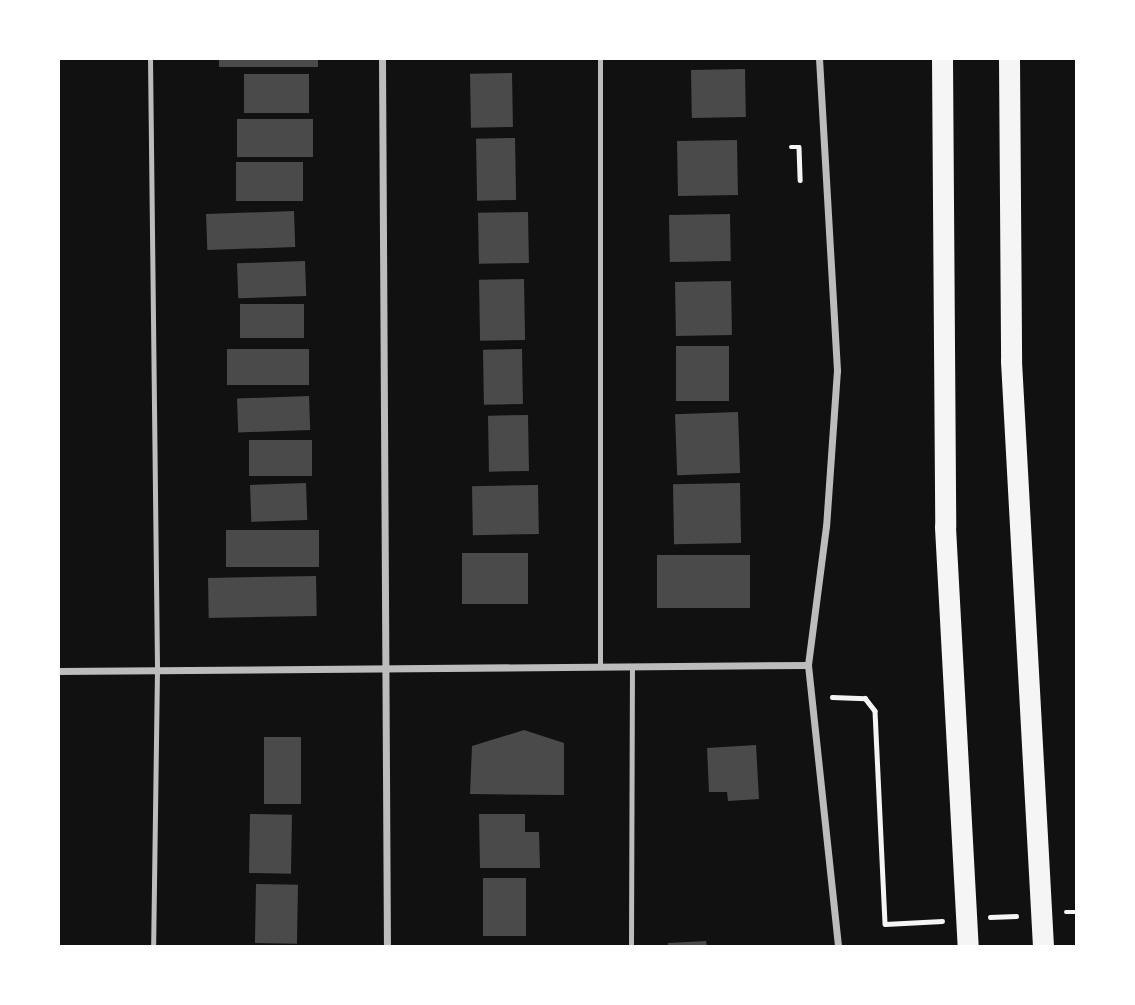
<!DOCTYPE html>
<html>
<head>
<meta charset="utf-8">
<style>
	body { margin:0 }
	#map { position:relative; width:1135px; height:1005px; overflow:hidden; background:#111; font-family:"DM Sans",sans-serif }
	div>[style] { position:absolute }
	.building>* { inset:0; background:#4a4a4a; transform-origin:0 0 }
	.path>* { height:4.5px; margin:-2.25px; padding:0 2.25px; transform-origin:2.25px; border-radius:2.25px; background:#f5f5f5 }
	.service>* { height:5px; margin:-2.5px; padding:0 2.5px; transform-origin:2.5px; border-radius:2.5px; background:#bcbcbc }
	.minor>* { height:7px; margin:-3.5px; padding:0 3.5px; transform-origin:3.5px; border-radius:3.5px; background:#bcbcbc }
	.motorway>* { height:21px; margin:-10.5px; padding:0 10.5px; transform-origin:10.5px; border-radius:10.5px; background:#f5f5f5 }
	span { translate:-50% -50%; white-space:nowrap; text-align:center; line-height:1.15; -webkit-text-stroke:5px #fff; paint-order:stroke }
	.frame { position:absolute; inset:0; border:60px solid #fff; pointer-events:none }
</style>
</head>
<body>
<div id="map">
	<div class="building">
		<i style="left:219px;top:58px;width:99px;height:9px"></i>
		<i style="left:745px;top:69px;width:48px;height:54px;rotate:89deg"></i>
		<i style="left:512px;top:73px;width:54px;height:42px;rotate:89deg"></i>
		<i style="left:309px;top:74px;width:39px;height:65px;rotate:90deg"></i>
		<i style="left:313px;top:119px;width:38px;height:76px;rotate:90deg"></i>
		<i style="left:515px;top:138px;width:62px;height:39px;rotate:89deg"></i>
		<i style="left:737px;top:140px;width:55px;height:60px;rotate:89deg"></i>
		<i style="left:303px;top:162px;width:39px;height:67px;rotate:90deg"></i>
		<i style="left:294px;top:211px;width:36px;height:88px;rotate:88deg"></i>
		<i style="left:528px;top:212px;width:51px;height:50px;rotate:89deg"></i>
		<i style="left:730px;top:214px;width:47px;height:61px;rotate:89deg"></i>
		<i style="left:305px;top:261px;width:35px;height:68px;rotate:88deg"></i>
		<i style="left:524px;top:279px;width:61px;height:45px;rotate:89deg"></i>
		<i style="left:731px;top:281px;width:54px;height:56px;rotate:89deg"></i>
		<i style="left:304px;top:304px;width:34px;height:64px;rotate:90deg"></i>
		<i style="left:676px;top:346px;width:53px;height:55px"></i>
		<i style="left:309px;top:349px;width:36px;height:82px;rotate:90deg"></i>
		<i style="left:522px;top:349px;width:55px;height:39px;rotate:89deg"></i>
		<i style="left:309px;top:396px;width:34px;height:72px;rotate:88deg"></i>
		<i style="left:738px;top:412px;width:61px;height:63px;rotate:88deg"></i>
		<i style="left:528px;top:415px;width:56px;height:40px;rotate:89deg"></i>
		<i style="left:312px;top:440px;width:36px;height:63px;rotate:90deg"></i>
		<i style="left:306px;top:483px;width:37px;height:56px;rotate:88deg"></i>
		<i style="left:740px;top:483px;width:60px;height:67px;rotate:89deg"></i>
		<i style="left:538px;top:485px;width:49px;height:66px;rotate:89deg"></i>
		<i style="left:319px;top:530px;width:37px;height:93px;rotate:90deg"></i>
		<i style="left:528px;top:553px;width:51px;height:66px;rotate:90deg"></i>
		<i style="left:750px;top:555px;width:53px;height:93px;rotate:90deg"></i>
		<i style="left:316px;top:576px;width:40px;height:108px;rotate:89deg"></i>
		<i style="clip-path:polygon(524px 730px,564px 743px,564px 795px,470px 794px,472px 746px)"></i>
		<i style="left:264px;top:737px;width:37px;height:67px"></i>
		<i style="clip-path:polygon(756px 745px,759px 799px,728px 801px,727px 792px,709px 792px,707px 748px)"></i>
		<i style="left:250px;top:814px;width:42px;height:59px;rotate:1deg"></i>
		<i style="clip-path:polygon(479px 814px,525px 814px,525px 832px,539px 832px,540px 868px,480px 868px)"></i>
		<i style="left:483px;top:878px;width:43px;height:58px"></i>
		<i style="left:256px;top:884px;width:42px;height:59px;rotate:1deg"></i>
		<i style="clip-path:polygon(706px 941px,707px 947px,668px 947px,668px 943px)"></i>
	</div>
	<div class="path">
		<i style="left:791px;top:147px;width:8px"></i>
		<i style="left:799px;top:147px;width:33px;rotate:88deg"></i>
		<i style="left:832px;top:697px;width:33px;rotate:2deg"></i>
		<i style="left:865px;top:698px;width:16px;rotate:52deg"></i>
		<i style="left:875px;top:711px;width:213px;rotate:87.3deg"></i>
		<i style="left:885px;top:924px;width:57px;rotate:-3deg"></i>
		<i style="left:1066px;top:912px;width:11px"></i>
		<i style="left:990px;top:917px;width:26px;rotate:-2deg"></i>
	</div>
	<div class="service">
		<i style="left:150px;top:58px;width:612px;rotate:89.34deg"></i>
		<i style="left:157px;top:670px;width:277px;rotate:90.8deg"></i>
		<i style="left:600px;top:667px;width:609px;rotate:-90deg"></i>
		<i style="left:631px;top:947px;width:280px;rotate:-89.8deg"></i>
	</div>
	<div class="minor">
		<i style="left:382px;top:58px;width:889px;rotate:89.68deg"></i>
		<i style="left:819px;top:58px;width:313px;rotate:86.7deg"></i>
		<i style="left:837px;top:370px;width:156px;rotate:94deg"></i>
		<i style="left:826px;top:526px;width:140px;rotate:97.4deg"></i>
		<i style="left:808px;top:665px;width:284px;rotate:83.9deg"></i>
		<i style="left:58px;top:671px;width:750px;rotate:-0.46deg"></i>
	</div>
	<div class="motorway">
		<i style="left:942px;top:58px;width:469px;rotate:89.6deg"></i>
		<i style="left:945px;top:527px;width:421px;rotate:86.9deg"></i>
		<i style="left:1009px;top:58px;width:303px;rotate:89.6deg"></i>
		<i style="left:1011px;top:361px;width:587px;rotate:86.87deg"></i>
	</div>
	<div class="frame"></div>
</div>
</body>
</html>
